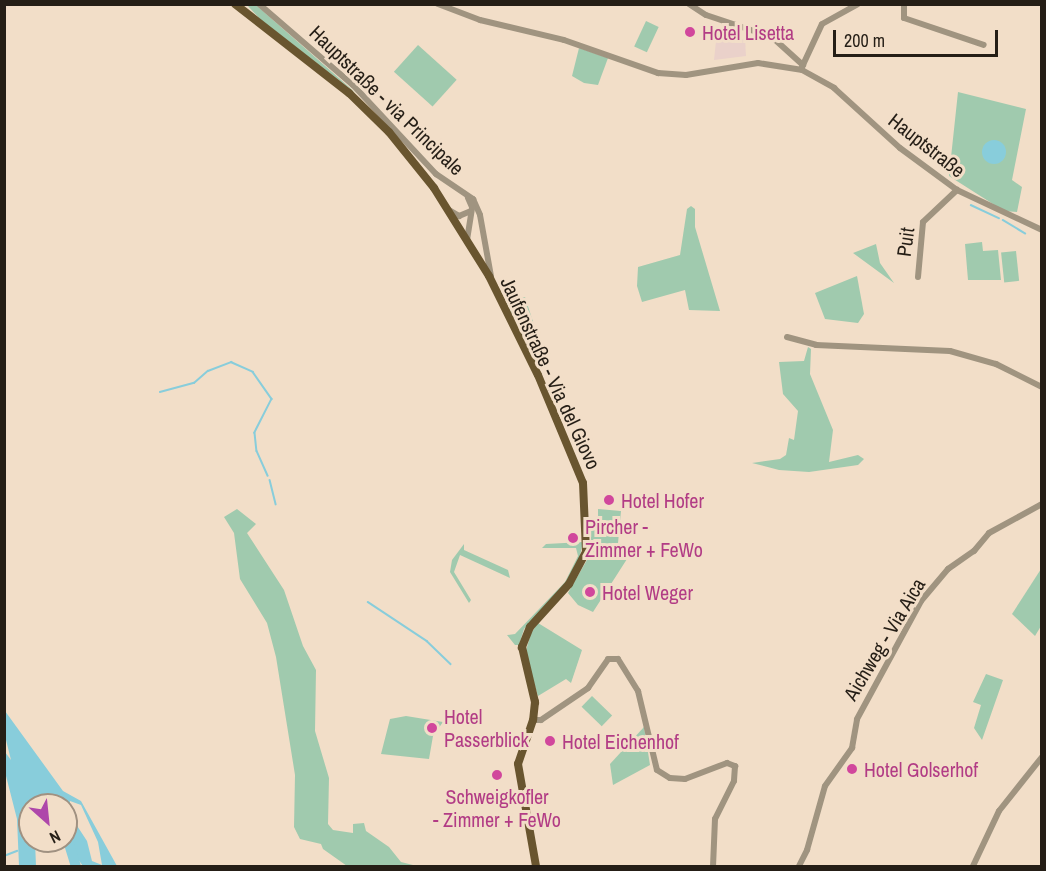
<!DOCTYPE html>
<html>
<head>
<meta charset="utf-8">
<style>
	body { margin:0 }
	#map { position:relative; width:1046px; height:871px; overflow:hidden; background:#f2dec8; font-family:"Archivo Narrow",sans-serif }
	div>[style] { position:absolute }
	.commercial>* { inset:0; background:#ead1ca }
	.green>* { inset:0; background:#a0caae; transform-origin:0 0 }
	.water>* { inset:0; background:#88cddb }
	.round { border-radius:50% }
	.stream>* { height:1.5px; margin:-0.75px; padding:0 0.75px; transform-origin:0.75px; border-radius:0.75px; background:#88cddb }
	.river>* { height:10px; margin:-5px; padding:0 5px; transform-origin:5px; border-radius:5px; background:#88cddb }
	.minor>* { height:6px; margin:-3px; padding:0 3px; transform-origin:3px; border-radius:3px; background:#a09480 }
	.major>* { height:8px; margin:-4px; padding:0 4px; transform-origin:4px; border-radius:4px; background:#69552f }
	.dots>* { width:16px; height:16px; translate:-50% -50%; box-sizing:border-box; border:3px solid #f2dec8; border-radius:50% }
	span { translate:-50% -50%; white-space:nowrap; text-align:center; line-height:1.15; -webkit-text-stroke:6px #f2dec8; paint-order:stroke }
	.hotel-label { font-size:20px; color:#b23c85 }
	.left { translate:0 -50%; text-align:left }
	.street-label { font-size:20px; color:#251e16 }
	.frame { position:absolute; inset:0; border:6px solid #251e16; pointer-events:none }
	.north { position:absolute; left:18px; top:793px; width:60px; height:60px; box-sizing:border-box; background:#f2dec8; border:2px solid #a09181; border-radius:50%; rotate:153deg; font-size:16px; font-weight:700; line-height:24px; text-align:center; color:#251e16 }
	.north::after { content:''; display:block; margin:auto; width:21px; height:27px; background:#ae47aa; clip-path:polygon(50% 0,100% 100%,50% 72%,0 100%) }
	.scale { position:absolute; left:833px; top:30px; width:165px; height:27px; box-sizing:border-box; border:3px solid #251e16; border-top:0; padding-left:8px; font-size:18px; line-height:21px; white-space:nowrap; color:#251e16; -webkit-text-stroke:4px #f2dec8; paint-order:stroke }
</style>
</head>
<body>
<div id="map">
	<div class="commercial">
		<i style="clip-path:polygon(745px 39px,746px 56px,714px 60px,716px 41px)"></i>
	</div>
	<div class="green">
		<i style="clip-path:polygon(247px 5px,256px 5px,357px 94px,261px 20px)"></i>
		<i style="left:646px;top:21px;width:14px;height:28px;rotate:25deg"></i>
		<i style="left:418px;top:45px;width:52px;height:36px;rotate:42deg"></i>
		<i style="clip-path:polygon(579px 48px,608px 58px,598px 85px,584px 83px,572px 76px)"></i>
		<i style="clip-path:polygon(958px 92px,1026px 109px,1012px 180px,1022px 187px,1017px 212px,1004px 211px,949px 176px)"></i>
		<i style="clip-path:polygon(691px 206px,695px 209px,695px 227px,720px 311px,689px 310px,685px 290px,642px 302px,637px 286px,638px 267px,680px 255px,687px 209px)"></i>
		<i style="clip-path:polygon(982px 242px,983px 251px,998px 250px,1001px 280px,968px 280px,965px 244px)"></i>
		<i style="clip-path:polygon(876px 244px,880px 263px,894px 283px,853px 253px)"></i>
		<i style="left:1016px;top:251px;width:30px;height:15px;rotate:84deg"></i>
		<i style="clip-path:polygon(857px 276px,864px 314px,858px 323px,825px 319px,815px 293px)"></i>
		<i style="clip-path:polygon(525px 297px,536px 331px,541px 359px,536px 363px,506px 303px)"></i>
		<i style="clip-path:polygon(808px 347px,811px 349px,810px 374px,833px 430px,829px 462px,858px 455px,864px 459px,858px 465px,809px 472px,779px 470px,752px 463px,780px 459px,786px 455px,789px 438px,794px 440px,798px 411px,783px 394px,779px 362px,804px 361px)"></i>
		<i style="clip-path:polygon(237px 509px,256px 524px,247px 533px,284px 590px,303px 646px,316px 670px,315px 731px,329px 778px,328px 824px,333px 830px,353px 833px,353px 824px,364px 823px,366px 831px,389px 847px,401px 862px,417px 866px,347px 866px,323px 849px,321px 844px,300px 839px,294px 827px,295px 775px,276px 657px,267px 623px,240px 579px,234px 533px,224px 517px)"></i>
		<i style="clip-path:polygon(598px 509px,621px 511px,617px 554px,627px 559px,593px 612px,578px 605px,568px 593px,591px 553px,591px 526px,598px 526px)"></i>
		<i style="clip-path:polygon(583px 542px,579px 560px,563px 587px,524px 629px,519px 645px,515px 645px,507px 635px,515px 634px,565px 582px,578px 556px,576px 548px,542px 548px,546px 544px)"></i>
		<i style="clip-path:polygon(464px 544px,464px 550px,508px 570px,510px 578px,460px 555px,454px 572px,471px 600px,469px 603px,450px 572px,452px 560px)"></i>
		<i style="clip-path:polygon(1041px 569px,1041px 626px,1035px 636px,1012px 614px)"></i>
		<i style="clip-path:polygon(538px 623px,582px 650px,571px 683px,566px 679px,538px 696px,525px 654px,531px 633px)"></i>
		<i style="clip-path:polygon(986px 674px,1003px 680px,982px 740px,974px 728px,981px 705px,973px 702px)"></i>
		<i style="left:592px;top:696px;width:28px;height:15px;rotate:44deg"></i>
		<i style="clip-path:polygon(406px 716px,443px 722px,433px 736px,429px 759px,381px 754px,390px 719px)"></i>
		<i style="clip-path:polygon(644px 727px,650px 765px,613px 785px,610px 764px)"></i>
	</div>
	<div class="water">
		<i class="round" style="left:982px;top:140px;width:24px;height:24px"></i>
		<i style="clip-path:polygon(evenodd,5px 711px,63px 791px,81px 801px,117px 866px,83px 866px,64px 841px,66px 805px,30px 805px,30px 841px,35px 841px,36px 866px,19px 866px,17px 819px,5px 772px,5px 752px,11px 760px,5px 736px,5px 711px,70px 801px,81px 805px,98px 842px,102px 865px,92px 861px,87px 841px,70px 815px,70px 801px)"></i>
	</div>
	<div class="stream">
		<i style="left:971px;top:205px;width:31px;rotate:25deg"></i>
		<i style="left:1003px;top:220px;width:26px;rotate:31deg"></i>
		<i style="left:160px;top:392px;width:35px;rotate:-15deg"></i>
		<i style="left:194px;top:383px;width:18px;rotate:-41deg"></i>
		<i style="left:208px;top:371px;width:25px;rotate:-21deg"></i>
		<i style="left:231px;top:362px;width:24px;rotate:24deg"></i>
		<i style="left:253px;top:372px;width:33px;rotate:55deg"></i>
		<i style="left:272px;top:399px;width:38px;rotate:117deg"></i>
		<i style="left:255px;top:433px;width:18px;rotate:84deg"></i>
		<i style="left:257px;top:451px;width:27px;rotate:66deg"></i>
		<i style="left:270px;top:480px;width:25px;rotate:76deg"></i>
		<i style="left:368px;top:602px;width:71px;rotate:33.5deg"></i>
		<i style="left:427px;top:641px;width:33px;rotate:44deg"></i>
		<i style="left:4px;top:856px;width:14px;rotate:-21deg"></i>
	</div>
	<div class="river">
		<i style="left:66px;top:834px;width:34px;rotate:73deg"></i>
	</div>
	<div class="minor">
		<i style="left:259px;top:4px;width:124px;rotate:40.8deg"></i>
		<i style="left:353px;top:85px;width:122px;rotate:47deg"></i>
		<i style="left:436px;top:174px;width:45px;rotate:34deg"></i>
		<i style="left:473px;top:199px;width:17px;rotate:66deg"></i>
		<i style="left:480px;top:215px;width:62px;rotate:79.8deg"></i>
		<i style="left:438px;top:4px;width:45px;rotate:20.9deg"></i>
		<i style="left:480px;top:20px;width:86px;rotate:13.4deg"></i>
		<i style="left:564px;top:40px;width:100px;rotate:19.3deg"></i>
		<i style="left:658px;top:73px;width:28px;rotate:4deg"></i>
		<i style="left:686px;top:75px;width:73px;rotate:-9.5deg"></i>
		<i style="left:758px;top:63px;width:45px;rotate:9deg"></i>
		<i style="left:802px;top:70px;width:37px;rotate:29deg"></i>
		<i style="left:834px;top:88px;width:89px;rotate:42.3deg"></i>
		<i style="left:900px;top:148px;width:71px;rotate:36.4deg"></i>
		<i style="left:957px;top:190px;width:94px;rotate:25.2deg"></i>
		<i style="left:689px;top:4px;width:20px;rotate:33deg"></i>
		<i style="left:706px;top:15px;width:70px;rotate:18.4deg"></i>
		<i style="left:772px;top:37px;width:42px;rotate:42.1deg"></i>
		<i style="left:904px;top:4px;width:14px;rotate:90deg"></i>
		<i style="left:904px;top:18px;width:84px;rotate:18.6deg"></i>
		<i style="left:802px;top:67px;width:47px;rotate:-65.1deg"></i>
		<i style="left:822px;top:24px;width:41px;rotate:-29.1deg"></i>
		<i style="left:449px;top:210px;width:12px;rotate:31deg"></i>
		<i style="left:459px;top:216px;width:13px;rotate:-23deg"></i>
		<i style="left:467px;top:240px;width:33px;rotate:-81deg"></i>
		<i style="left:472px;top:207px;width:10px;rotate:-114deg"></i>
		<i style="left:918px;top:277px;width:55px;rotate:-84.8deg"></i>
		<i style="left:923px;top:222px;width:47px;rotate:-43.3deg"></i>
		<i style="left:787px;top:337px;width:30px;rotate:15deg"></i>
		<i style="left:816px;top:345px;width:134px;rotate:2.6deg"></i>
		<i style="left:950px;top:351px;width:48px;rotate:15.8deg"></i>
		<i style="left:996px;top:364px;width:51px;rotate:26.6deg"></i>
		<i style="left:533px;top:720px;width:8px"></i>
		<i style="left:541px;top:720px;width:57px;rotate:-34.2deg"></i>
		<i style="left:588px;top:688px;width:35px;rotate:-55deg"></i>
		<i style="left:608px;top:659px;width:10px"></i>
		<i style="left:618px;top:659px;width:38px;rotate:58deg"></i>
		<i style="left:638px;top:691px;width:81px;rotate:76.5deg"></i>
		<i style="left:657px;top:770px;width:15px;rotate:32deg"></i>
		<i style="left:670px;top:778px;width:15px;rotate:4deg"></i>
		<i style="left:685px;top:779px;width:45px;rotate:-20.9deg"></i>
		<i style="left:727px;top:763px;width:9px;rotate:21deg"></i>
		<i style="left:735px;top:766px;width:15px;rotate:94deg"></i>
		<i style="left:734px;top:781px;width:42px;rotate:116.6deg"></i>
		<i style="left:715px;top:819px;width:47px;rotate:92.4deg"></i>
		<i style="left:799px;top:866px;width:18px;rotate:-63deg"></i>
		<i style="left:807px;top:850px;width:66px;rotate:-74.3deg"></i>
		<i style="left:825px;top:786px;width:47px;rotate:-54.6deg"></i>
		<i style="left:852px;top:748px;width:29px;rotate:-80deg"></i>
		<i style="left:857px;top:719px;width:134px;rotate:-61.5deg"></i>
		<i style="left:921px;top:601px;width:42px;rotate:-49.8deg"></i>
		<i style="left:948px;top:569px;width:32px;rotate:-35deg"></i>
		<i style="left:974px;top:551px;width:23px;rotate:-50deg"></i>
		<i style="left:989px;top:533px;width:60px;rotate:-28.7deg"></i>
		<i style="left:973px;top:866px;width:61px;rotate:-64.7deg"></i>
		<i style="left:999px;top:811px;width:69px;rotate:-51.5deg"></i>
	</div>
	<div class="major">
		<i style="left:235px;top:4px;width:145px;rotate:38deg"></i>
		<i style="left:349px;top:93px;width:56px;rotate:44.3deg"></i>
		<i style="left:389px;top:132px;width:72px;rotate:51.2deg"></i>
		<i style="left:434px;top:188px;width:104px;rotate:58deg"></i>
		<i style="left:489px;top:276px;width:110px;rotate:63.7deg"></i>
		<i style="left:538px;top:375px;width:117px;rotate:67.4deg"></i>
		<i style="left:583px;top:483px;width:69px;rotate:87.5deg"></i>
		<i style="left:586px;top:552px;width:36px;rotate:118deg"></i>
		<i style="left:569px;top:584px;width:58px;rotate:132.2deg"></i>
		<i style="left:530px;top:627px;width:22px;rotate:112deg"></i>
		<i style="left:522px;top:647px;width:57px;rotate:76.7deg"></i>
		<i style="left:535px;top:702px;width:18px;rotate:96deg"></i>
		<i style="left:533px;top:720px;width:46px;rotate:108.8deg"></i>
		<i style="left:518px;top:764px;width:104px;rotate:80deg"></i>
	</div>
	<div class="dots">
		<i style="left:690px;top:32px;background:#d1479c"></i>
		<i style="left:609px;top:500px;background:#d1479c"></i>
		<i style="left:573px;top:538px;background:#d1479c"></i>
		<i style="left:590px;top:592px;background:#d1479c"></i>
		<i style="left:432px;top:728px;background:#d1479c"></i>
		<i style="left:550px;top:741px;background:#d1479c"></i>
		<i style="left:852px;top:769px;background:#d1479c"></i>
		<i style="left:497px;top:775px;background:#d1479c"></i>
	</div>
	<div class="hotel-label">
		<span class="left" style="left:702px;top:32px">Hotel Lisetta</span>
		<span class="left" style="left:621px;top:500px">Hotel Hofer</span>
		<span class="left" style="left:585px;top:538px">Pircher -<br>Zimmer + FeWo</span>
		<span class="left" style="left:602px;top:592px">Hotel Weger</span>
		<span class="left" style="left:444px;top:728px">Hotel<br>Passerblick</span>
		<span class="left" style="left:562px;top:741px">Hotel Eichenhof</span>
		<span class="left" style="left:864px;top:769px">Hotel Golserhof</span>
		<span style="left:497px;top:808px">Schweigkofler<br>- Zimmer + FeWo</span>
	</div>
	<div class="street-label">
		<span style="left:387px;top:100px;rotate:44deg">Hauptstraße - via Principale</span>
		<span style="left:927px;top:145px;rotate:38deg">Hauptstraße</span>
		<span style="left:905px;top:242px;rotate:-82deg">Puit</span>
		<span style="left:551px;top:373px;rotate:65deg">Jaufenstraße - Via del Giovo</span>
		<span style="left:884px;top:639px;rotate:-59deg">Aichweg - Via Aica</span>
	</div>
	<div class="frame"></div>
	<div class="north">N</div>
	<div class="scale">200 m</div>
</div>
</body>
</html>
